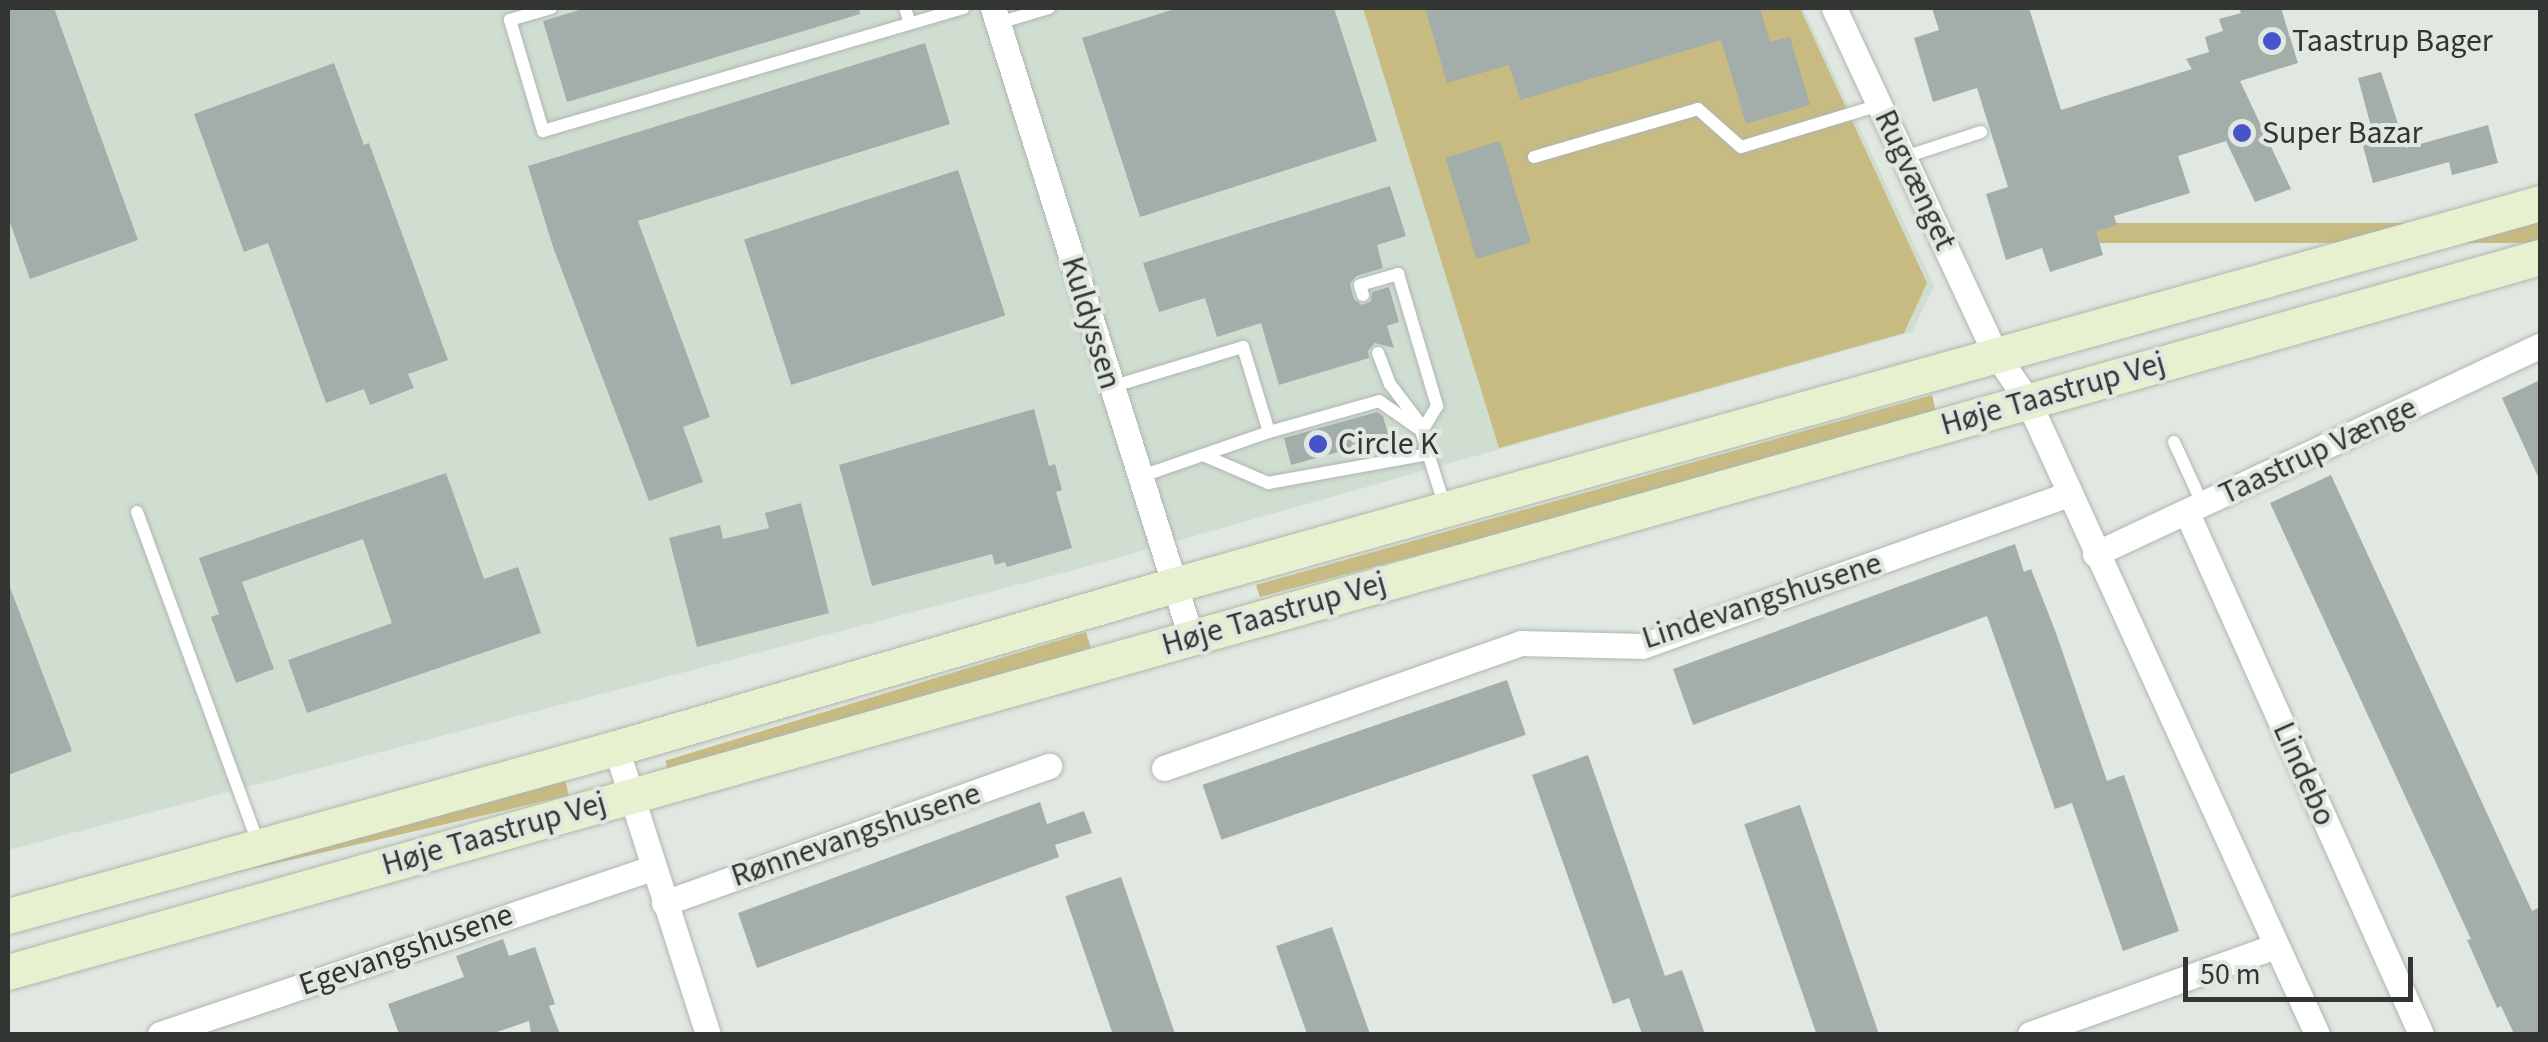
<!DOCTYPE html>
<html>
<head>
<meta charset="utf-8">
<style>
	body { margin:0 }
	#map { position:relative; width:2548px; height:1042px; overflow:hidden; background:#e0e8e1; font-family:"Source Sans 3",sans-serif }
	div>[style] { position:absolute }
	.built>* { inset:0; background:#d0ded2 }
	.green>* { inset:0; background:#c8bb81; transform-origin:0 0 }
	.building>* { inset:0; background:#a3adaa; transform-origin:0 0 }
	.roads { filter:drop-shadow(0 0 2px #afb6af) drop-shadow(0 0 2px #afb6af) }
	.lane>* { height:12px; margin:-6px; padding:0 6px; transform-origin:6px; border-radius:6px; background:#fff }
	.street>* { height:25px; margin:-12.5px; padding:0 12.5px; transform-origin:12.5px; border-radius:12.5px; background:#fff }
	.secondary>* { height:35px; margin:-17.5px; padding:0 17.5px; transform-origin:17.5px; border-radius:17.5px; background:#e7f1cf }
	.dots>* { width:28px; height:28px; translate:-50% -50%; box-sizing:border-box; border:5px solid #e0e8e1; border-radius:50% }
	span { translate:-50% -50%; white-space:nowrap; text-align:center; line-height:1.15; -webkit-text-stroke:8px #e0e8e1; paint-order:stroke }
	.poi-label { font-size:32px; color:#323532 }
	.left { translate:0 -50%; text-align:left }
	.street-label { font-size:32px; color:#323532 }
	.frame { position:absolute; inset:0; border:10px solid #323532; pointer-events:none }
	.scale { position:absolute; left:2183px; top:957px; width:230px; height:45px; box-sizing:border-box; border:5px solid #323532; border-top:0; padding-left:12px; font-size:30px; line-height:35px; white-space:nowrap; color:#323532; -webkit-text-stroke:8px #e0e8e1; paint-order:stroke }
</style>
</head>
<body>
<div id="map">
	<div class="built">
		<i style="clip-path:polygon(8px 8px,1803px 8px,1934px 286px,1912px 332px,1085px 567px,8px 850px)"></i>
	</div>
	<div class="green">
		<i style="clip-path:polygon(1363px 8px,1800px 8px,1927px 283px,1904px 333px,1499px 448px)"></i>
		<i style="left:2540px;top:223px;width:20px;height:472px;rotate:90deg"></i>
		<i style="clip-path:polygon(1932px 395px,1936px 412px,1677px 487px,1260px 597px,1256px 585px)"></i>
		<i style="left:1086px;top:632px;width:17px;height:440px;rotate:73deg"></i>
		<i style="left:565px;top:779px;width:17px;height:578px;rotate:77deg"></i>
	</div>
	<div class="building">
		<i style="clip-path:polygon(8px 8px,54px 8px,138px 240px,30px 279px,8px 217px)"></i>
		<i style="clip-path:polygon(586px 8px,859px 8px,860px 14px,567px 102px,543px 21px)"></i>
		<i style="clip-path:polygon(1178px 8px,1334px 8px,1377px 141px,1140px 217px,1082px 38px)"></i>
		<i style="clip-path:polygon(1425px 8px,1760px 8px,1770px 42px,1790px 37px,1810px 105px,1746px 124px,1721px 40px,1520px 100px,1509px 65px,1447px 83px)"></i>
		<i style="clip-path:polygon(1932px 8px,2029px 8px,2061px 110px,2192px 69px,2186px 59px,2209px 52px,2205px 37px,2223px 31px,2219px 19px,2241px 13px,2239px 8px,2281px 8px,2298px 63px,2240px 81px,2291px 189px,2255px 202px,2226px 141px,2178px 156px,2190px 193px,2114px 216px,2117px 225px,2096px 231px,2103px 255px,2050px 272px,2042px 248px,2006px 260px,1986px 194px,2008px 187px,1977px 88px,1933px 102px,1914px 38px,1939px 30px)"></i>
		<i style="clip-path:polygon(925px 43px,950px 124px,638px 221px,710px 417px,683px 427px,703px 482px,649px 501px,553px 247px,528px 166px)"></i>
		<i style="clip-path:polygon(334px 63px,364px 145px,369px 143px,448px 360px,408px 374px,414px 388px,370px 405px,364px 389px,326px 403px,268px 243px,244px 252px,194px 114px)"></i>
		<i style="clip-path:polygon(2381px 72px,2406px 148px,2488px 125px,2498px 163px,2452px 175px,2449px 162px,2373px 183px,2362px 142px,2374px 138px,2358px 78px)"></i>
		<i style="left:1500px;top:141px;width:106px;height:57px;rotate:73deg"></i>
		<i style="left:958px;top:170px;width:153px;height:225px;rotate:72deg"></i>
		<i style="clip-path:polygon(1390px 186px,1406px 236px,1377px 245px,1383px 268px,1356px 276px,1350px 284px,1354px 299px,1362px 305px,1371px 301px,1372px 292px,1389px 287px,1399px 322px,1387px 326px,1394px 348px,1375px 343px,1368px 351px,1369px 358px,1279px 385px,1261px 323px,1217px 337px,1205px 298px,1159px 312px,1143px 263px)"></i>
		<i style="clip-path:polygon(2540px 380px,2540px 481px,2502px 398px)"></i>
		<i style="clip-path:polygon(1034px 409px,1049px 466px,1055px 464px,1062px 490px,1056px 492px,1072px 548px,1007px 567px,1005px 562px,995px 565px,992px 554px,872px 586px,839px 465px)"></i>
		<i style="clip-path:polygon(1377px 412px,1383px 416px,1389px 438px,1291px 465px,1284px 438px)"></i>
		<i style="clip-path:polygon(446px 473px,484px 579px,518px 567px,541px 633px,307px 713px,288px 660px,392px 623px,363px 539px,242px 582px,274px 669px,236px 683px,211px 617px,219px 614px,199px 558px)"></i>
		<i style="clip-path:polygon(2331px 475px,2532px 911px,2540px 907px,2540px 1034px,2514px 1034px,2501px 1006px,2497px 1008px,2467px 940px,2471px 939px,2270px 503px)"></i>
		<i style="clip-path:polygon(801px 503px,829px 613px,697px 647px,669px 538px,720px 525px,723px 539px,769px 528px,765px 513px)"></i>
		<i style="clip-path:polygon(2015px 544px,2024px 572px,2031px 569px,2056px 633px,2107px 781px,2124px 775px,2179px 931px,2123px 951px,2072px 803px,2055px 809px,1987px 616px,1693px 725px,1673px 669px)"></i>
		<i style="clip-path:polygon(8px 582px,72px 751px,8px 775px)"></i>
		<i style="left:1507px;top:680px;width:58px;height:322px;rotate:71deg"></i>
		<i style="clip-path:polygon(1588px 755px,1665px 976px,1682px 970px,1705px 1034px,1642px 1034px,1629px 998px,1613px 1004px,1532px 775px)"></i>
		<i style="clip-path:polygon(1040px 802px,1047px 824px,1084px 811px,1092px 833px,1055px 845px,1059px 857px,757px 968px,738px 913px)"></i>
		<i style="left:1800px;top:805px;width:242px;height:59px;rotate:71deg"></i>
		<i style="left:1121px;top:877px;width:166px;height:59px;rotate:71deg"></i>
		<i style="clip-path:polygon(1332px 927px,1370px 1034px,1307px 1034px,1276px 946px)"></i>
		<i style="clip-path:polygon(503px 939px,509px 956px,535px 947px,555px 1004px,549px 1006px,560px 1034px,531px 1034px,529px 1021px,491px 1034px,399px 1034px,388px 1004px,464px 977px,456px 956px)"></i>
	</div>
	<div class="roads">
		<div class="lane">
			<i style="left:551px;top:8px;width:43px;rotate:163.7deg"></i>
			<i style="left:510px;top:20px;width:116px;rotate:73.4deg"></i>
			<i style="left:543px;top:131px;width:438px;rotate:-16.3deg"></i>
			<i style="left:905px;top:8px;width:16px;rotate:72deg"></i>
			<i style="left:998px;top:23px;width:53px;rotate:-16.4deg"></i>
			<i style="left:1534px;top:157px;width:171px;rotate:-16.3deg"></i>
			<i style="left:1698px;top:109px;width:57px;rotate:41.5deg"></i>
			<i style="left:1741px;top:147px;width:144px;rotate:-16.9deg"></i>
			<i style="left:1905px;top:157px;width:80px;rotate:-18.2deg"></i>
			<i style="left:1363px;top:295px;width:10px;rotate:-107deg"></i>
			<i style="left:1360px;top:285px;width:40px;rotate:-16deg"></i>
			<i style="left:1398px;top:274px;width:138px;rotate:73.5deg"></i>
			<i style="left:1437px;top:406px;width:29px;rotate:121deg"></i>
			<i style="left:1378px;top:353px;width:33px;rotate:69deg"></i>
			<i style="left:1390px;top:384px;width:46px;rotate:52.9deg"></i>
			<i style="left:1418px;top:421px;width:87px;rotate:72.6deg"></i>
			<i style="left:1111px;top:387px;width:138px;rotate:-16.9deg"></i>
			<i style="left:1243px;top:347px;width:89px;rotate:73deg"></i>
			<i style="left:2174px;top:442px;width:69px;rotate:65.3deg"></i>
			<i style="left:1203px;top:455px;width:71px;rotate:23.3deg"></i>
			<i style="left:1268px;top:483px;width:164px;rotate:-10.2deg"></i>
			<i style="left:1139px;top:477px;width:138px;rotate:-19.1deg"></i>
			<i style="left:1269px;top:432px;width:114px;rotate:-15.7deg"></i>
			<i style="left:1379px;top:401px;width:52px;rotate:34.9deg"></i>
			<i style="left:137px;top:512px;width:356px;rotate:69.9deg"></i>
		</div>
		<div class="street">
			<i style="left:993px;top:8px;width:659px;rotate:72.53deg"></i>
			<i style="left:1834px;top:8px;width:381px;rotate:65deg"></i>
			<i style="left:1995px;top:353px;width:58px;rotate:55.5deg"></i>
			<i style="left:2028px;top:401px;width:696px;rotate:65.46deg"></i>
			<i style="left:2187px;top:513px;width:571px;rotate:65.81deg"></i>
			<i style="left:2095px;top:554px;width:491px;rotate:-25.1deg"></i>
			<i style="left:616px;top:748px;width:300px;rotate:72.2deg"></i>
			<i style="left:1164px;top:768px;width:378px;rotate:-19.3deg"></i>
			<i style="left:1521px;top:643px;width:121px;rotate:1.4deg"></i>
			<i style="left:1642px;top:646px;width:454px;rotate:-19.6deg"></i>
			<i style="left:664px;top:903px;width:409px;rotate:-19.6deg"></i>
			<i style="left:160px;top:1034px;width:519px;rotate:-18.64deg"></i>
			<i style="left:2030px;top:1034px;width:261px;rotate:-19.7deg"></i>
		</div>
		<div class="secondary">
			<i style="left:8px;top:916px;width:631px;rotate:-15.45deg"></i>
			<i style="left:616px;top:748px;width:581px;rotate:-16.28deg"></i>
			<i style="left:1174px;top:585px;width:1418px;rotate:-15.62deg"></i>
			<i style="left:8px;top:972px;width:2631px;rotate:-15.77deg"></i>
		</div>
	</div>
	<div class="dots">
		<i style="left:2272px;top:41px;background:#4753c8"></i>
		<i style="left:2242px;top:133px;background:#4753c8"></i>
		<i style="left:1318px;top:444px;background:#4753c8"></i>
	</div>
	<div class="poi-label">
		<span class="left" style="left:2292px;top:41px">Taastrup Bager</span>
		<span class="left" style="left:2262px;top:133px">Super Bazar</span>
		<span class="left" style="left:1338px;top:444px">Circle K</span>
	</div>
	<div class="street-label">
		<span style="left:1915px;top:180px;rotate:65deg">Rugvænget</span>
		<span style="left:1091px;top:323px;rotate:73deg">Kuldyssen</span>
		<span style="left:2053px;top:394px;rotate:-16deg">Høje Taastrup Vej</span>
		<span style="left:2318px;top:451px;rotate:-25deg">Taastrup Vænge</span>
		<span style="left:1762px;top:601px;rotate:-18deg">Lindevangshusene</span>
		<span style="left:1274px;top:614px;rotate:-16deg">Høje Taastrup Vej</span>
		<span style="left:2304px;top:774px;rotate:66deg">Lindebo</span>
		<span style="left:494px;top:834px;rotate:-16deg">Høje Taastrup Vej</span>
		<span style="left:856px;top:835px;rotate:-19deg">Rønnevangshusene</span>
		<span style="left:406px;top:950px;rotate:-19deg">Egevangshusene</span>
	</div>
	<div class="frame"></div>
	<div class="scale">50 m</div>
</div>
</body>
</html>
